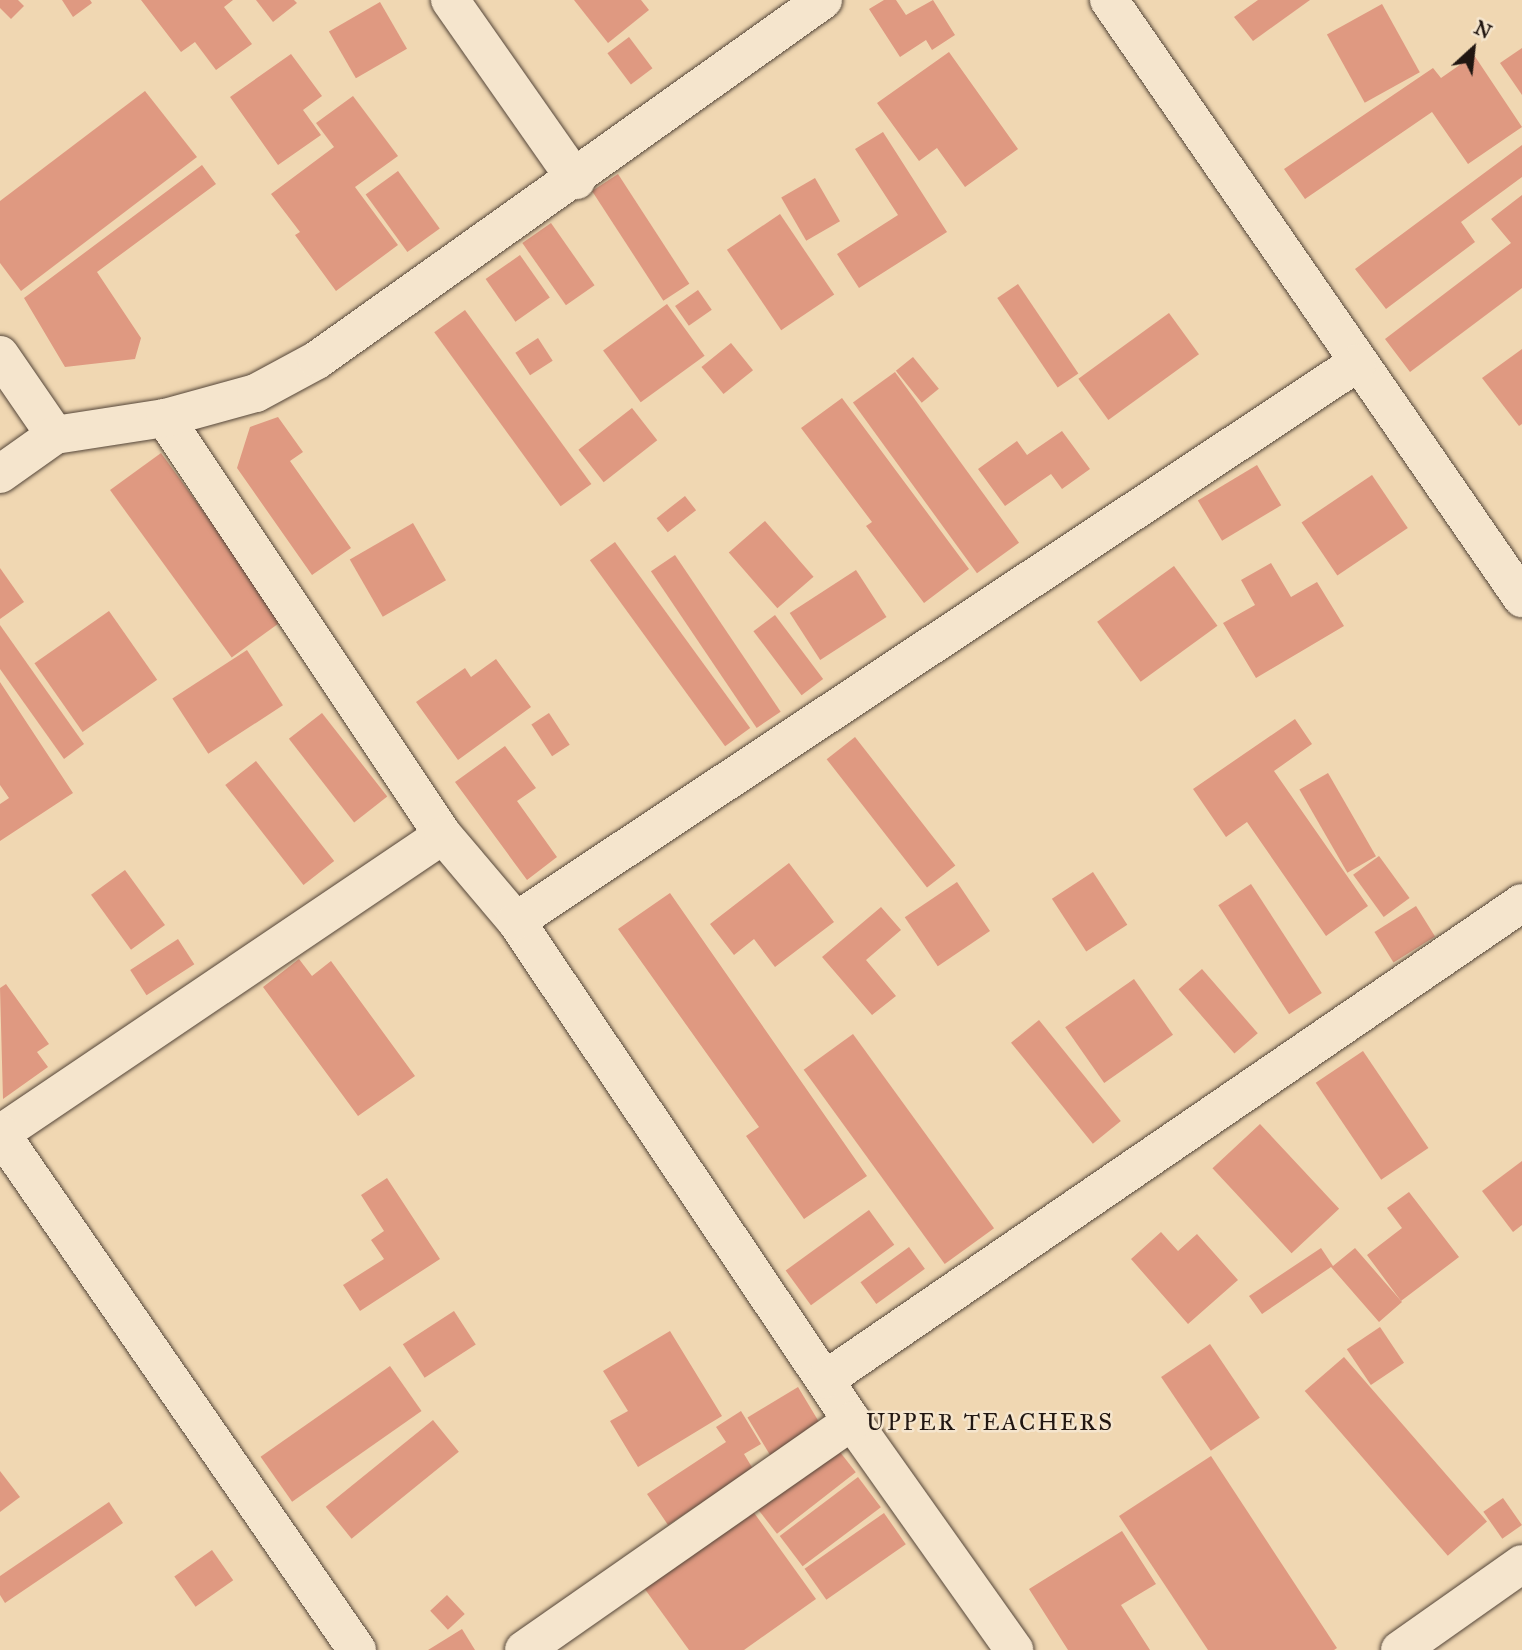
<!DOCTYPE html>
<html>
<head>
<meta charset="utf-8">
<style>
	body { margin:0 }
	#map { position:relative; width:1522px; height:1650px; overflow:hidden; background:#f0d7b2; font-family:"IM FELL Great Primer",serif }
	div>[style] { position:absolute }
	.building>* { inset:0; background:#df9981; transform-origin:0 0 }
	.roads { filter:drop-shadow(0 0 2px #554639) drop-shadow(0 0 2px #554639) }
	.minor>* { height:38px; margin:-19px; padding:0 19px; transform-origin:19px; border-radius:19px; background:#f5e5cd }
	span { translate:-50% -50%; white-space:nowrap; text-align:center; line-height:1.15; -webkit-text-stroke:5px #f5e5cd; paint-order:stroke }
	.quarter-label { font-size:24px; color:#211611; letter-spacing:2px }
	.north { position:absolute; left:1438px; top:14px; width:70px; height:70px; -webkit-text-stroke:5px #f5e5cd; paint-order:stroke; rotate:27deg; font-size:19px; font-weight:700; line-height:28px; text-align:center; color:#211611 }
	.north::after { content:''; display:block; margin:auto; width:24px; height:32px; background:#211611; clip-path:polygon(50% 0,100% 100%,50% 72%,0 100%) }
</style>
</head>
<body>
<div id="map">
	<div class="building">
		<i style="clip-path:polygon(0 0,18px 0,24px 6px,11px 19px,0 8px)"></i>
		<i style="clip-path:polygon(62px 0,90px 0,92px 3px,73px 17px)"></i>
		<i style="clip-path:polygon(141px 0,233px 0,224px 7px,252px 44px,216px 70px,195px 42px,181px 52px)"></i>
		<i style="clip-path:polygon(256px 0,294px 0,297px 3px,273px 22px)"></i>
		<i style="clip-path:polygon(574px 0,641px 0,649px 10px,608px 43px)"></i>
		<i style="clip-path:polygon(884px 0,896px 0,906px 15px,933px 0,955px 35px,932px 50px,926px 40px,900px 57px,869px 9px)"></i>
		<i style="clip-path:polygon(1258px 0,1310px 0,1253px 41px,1234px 17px)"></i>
		<i style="left:380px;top:2px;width:54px;height:59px;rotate:60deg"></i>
		<i style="left:1382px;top:4px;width:78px;height:63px;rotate:61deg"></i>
		<i style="left:629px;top:37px;width:39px;height:27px;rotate:53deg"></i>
		<i style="clip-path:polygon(1522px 48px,1522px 95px,1500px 63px)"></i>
		<i style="clip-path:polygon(949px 52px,1018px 149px,965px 187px,937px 148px,919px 161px,877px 103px)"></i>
		<i style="clip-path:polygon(291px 54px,322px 96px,303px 110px,321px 135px,278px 165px,230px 97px)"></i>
		<i style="clip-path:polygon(1474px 55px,1522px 127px,1468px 164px,1432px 112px,1305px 199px,1284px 169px,1433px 68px,1441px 78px)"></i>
		<i style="clip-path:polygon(145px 91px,197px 157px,21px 291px,0 263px,0 201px)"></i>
		<i style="clip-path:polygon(353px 96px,398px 156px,355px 187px,398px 245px,336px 291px,295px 235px,300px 232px,271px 194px,334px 147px,316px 123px)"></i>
		<i style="clip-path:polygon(883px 132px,947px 232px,859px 288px,837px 254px,898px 215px,855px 149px)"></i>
		<i style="clip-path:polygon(1522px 145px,1522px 177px,1461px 222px,1475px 242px,1386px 309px,1355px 269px)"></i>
		<i style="clip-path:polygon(202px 165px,216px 184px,97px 272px,141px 338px,135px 359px,65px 367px,24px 298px)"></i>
		<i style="left:398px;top:171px;width:71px;height:40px;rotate:54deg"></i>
		<i style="left:618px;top:174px;width:131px;height:31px;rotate:57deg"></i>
		<i style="left:815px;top:178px;width:50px;height:39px;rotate:60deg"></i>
		<i style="clip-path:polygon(1522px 195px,1522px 288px,1410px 372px,1385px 339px,1511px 243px,1491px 219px)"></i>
		<i style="left:780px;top:214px;width:97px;height:64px;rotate:56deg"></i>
		<i style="left:551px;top:223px;width:76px;height:35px;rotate:55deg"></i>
		<i style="left:520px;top:255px;width:52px;height:42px;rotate:55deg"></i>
		<i style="left:1018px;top:284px;width:108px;height:25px;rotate:56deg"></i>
		<i style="left:698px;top:290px;width:24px;height:28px;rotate:55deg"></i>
		<i style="left:667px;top:304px;width:64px;height:79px;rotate:54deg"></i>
		<i style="left:465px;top:310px;width:215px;height:38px;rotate:54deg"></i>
		<i style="left:1169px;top:313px;width:51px;height:112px;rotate:54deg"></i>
		<i style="left:538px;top:338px;width:27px;height:27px;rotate:57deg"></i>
		<i style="left:731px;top:343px;width:35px;height:38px;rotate:51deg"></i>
		<i style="clip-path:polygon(1522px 349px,1522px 424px,1519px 426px,1482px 378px)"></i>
		<i style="left:913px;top:357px;width:41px;height:22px;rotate:51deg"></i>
		<i style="left:895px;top:372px;width:211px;height:52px;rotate:54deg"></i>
		<i style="clip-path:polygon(842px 398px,969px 569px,924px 603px,866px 526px,872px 522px,801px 428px)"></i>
		<i style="left:632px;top:408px;width:41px;height:68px;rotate:52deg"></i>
		<i style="clip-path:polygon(278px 417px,303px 452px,290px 461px,351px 548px,312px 575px,237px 468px,250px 427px)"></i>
		<i style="clip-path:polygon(1062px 431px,1090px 469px,1062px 489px,1051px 474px,1005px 506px,978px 469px,1017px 441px,1027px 455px)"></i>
		<i style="left:161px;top:453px;width:207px;height:63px;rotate:54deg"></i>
		<i style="left:1257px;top:465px;width:47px;height:69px;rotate:59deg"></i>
		<i style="left:1372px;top:475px;width:64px;height:85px;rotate:56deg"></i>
		<i style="left:685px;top:496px;width:18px;height:36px;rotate:52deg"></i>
		<i style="left:765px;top:521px;width:74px;height:48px;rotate:49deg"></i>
		<i style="left:413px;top:523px;width:66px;height:73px;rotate:60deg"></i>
		<i style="left:615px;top:542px;width:230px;height:31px;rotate:54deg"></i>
		<i style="left:675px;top:555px;width:189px;height:29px;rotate:56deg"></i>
		<i style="clip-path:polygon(1271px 563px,1291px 597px,1317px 582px,1344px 626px,1256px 678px,1223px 623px,1255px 605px,1241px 580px)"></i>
		<i style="left:1174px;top:566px;width:74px;height:95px;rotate:54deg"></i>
		<i style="clip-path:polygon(0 568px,24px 602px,0 619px)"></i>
		<i style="left:856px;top:570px;width:56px;height:79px;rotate:57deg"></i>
		<i style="left:109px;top:611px;width:84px;height:91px;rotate:55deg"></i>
		<i style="left:775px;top:615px;width:80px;height:27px;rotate:53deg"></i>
		<i style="clip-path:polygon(0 625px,84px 744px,64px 759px,0 669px)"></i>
		<i style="left:247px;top:650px;width:66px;height:89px;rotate:57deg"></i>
		<i style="clip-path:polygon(496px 659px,531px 707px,458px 760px,416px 702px,465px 668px,471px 677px)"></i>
		<i style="clip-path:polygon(0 682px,73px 793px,0 841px,0 804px,9px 798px,0 785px)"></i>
		<i style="left:322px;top:713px;width:106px;height:42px;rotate:52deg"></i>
		<i style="left:549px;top:713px;width:38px;height:21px;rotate:57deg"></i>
		<i style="clip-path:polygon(1295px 719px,1312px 744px,1274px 771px,1368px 906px,1326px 936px,1247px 822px,1226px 837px,1193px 789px)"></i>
		<i style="left:855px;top:737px;width:163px;height:36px;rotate:52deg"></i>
		<i style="clip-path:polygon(505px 746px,536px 788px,517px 801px,557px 857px,527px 880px,455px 782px)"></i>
		<i style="left:256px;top:761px;width:127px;height:39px;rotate:52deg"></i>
		<i style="left:1328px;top:773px;width:96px;height:33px;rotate:60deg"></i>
		<i style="left:1379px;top:856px;width:52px;height:32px;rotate:54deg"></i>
		<i style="clip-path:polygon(789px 863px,834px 922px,775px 967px,754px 939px,734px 955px,710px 924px)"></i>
		<i style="left:125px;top:870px;width:68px;height:42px;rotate:54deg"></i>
		<i style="left:1093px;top:872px;width:63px;height:49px;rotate:57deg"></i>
		<i style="left:957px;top:882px;width:59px;height:63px;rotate:56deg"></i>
		<i style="left:1251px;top:884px;width:130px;height:39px;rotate:57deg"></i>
		<i style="clip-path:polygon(670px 893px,867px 1176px,804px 1219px,746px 1136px,759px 1127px,618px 929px)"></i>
		<i style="left:1416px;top:906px;width:36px;height:49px;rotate:58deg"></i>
		<i style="clip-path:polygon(881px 907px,901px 930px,866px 960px,896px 996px,872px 1015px,822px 957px)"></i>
		<i style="left:178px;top:939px;width:30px;height:57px;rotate:57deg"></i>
		<i style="clip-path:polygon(299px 959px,312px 976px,331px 961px,415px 1076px,358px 1116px,263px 987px)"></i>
		<i style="left:1202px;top:969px;width:85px;height:31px;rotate:49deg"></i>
		<i style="left:1134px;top:979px;width:68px;height:84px;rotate:55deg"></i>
		<i style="clip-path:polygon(6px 984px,49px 1044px,37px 1052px,48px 1067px,3px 1099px,0 988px)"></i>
		<i style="left:1039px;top:1020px;width:130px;height:36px;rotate:51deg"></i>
		<i style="left:853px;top:1034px;width:240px;height:61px;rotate:54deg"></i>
		<i style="left:1363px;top:1051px;width:117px;height:57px;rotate:56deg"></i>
		<i style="left:1260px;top:1124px;width:116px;height:65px;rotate:47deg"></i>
		<i style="clip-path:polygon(1522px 1161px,1522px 1225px,1513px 1232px,1482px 1191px)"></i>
		<i style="clip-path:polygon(387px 1178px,440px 1259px,360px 1311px,343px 1285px,384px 1259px,371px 1240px,384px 1231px,361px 1195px)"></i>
		<i style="clip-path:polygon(1409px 1192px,1459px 1257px,1401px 1301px,1367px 1255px,1402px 1228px,1387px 1208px)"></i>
		<i style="left:869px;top:1210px;width:43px;height:103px;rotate:54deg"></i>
		<i style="clip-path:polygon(1161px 1232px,1178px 1251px,1197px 1234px,1238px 1280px,1188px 1324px,1131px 1259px)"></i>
		<i style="left:909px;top:1247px;width:27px;height:60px;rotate:54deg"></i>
		<i style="clip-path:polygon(1321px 1248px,1333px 1266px,1355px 1248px,1402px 1302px,1379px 1322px,1331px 1267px,1262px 1314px,1249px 1296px)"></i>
		<i style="left:454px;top:1311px;width:40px;height:61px;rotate:57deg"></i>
		<i style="left:1380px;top:1327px;width:43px;height:40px;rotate:56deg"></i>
		<i style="clip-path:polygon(670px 1331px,722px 1416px,638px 1467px,610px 1421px,628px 1411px,603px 1371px)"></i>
		<i style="left:1210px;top:1344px;width:89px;height:59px;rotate:56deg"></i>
		<i style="left:1344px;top:1357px;width:218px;height:52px;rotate:49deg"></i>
		<i style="left:390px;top:1366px;width:55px;height:158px;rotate:55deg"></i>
		<i style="left:798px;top:1387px;width:51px;height:59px;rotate:59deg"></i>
		<i style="clip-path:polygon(741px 1411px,761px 1444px,744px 1454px,753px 1469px,668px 1525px,647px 1494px,726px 1442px,716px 1427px)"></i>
		<i style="left:433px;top:1420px;width:41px;height:138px;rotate:51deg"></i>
		<i style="left:833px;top:1443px;width:37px;height:100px;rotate:52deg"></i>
		<i style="clip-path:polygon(1211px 1456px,1337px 1648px,1334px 1650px,1208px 1650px,1119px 1516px)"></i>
		<i style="clip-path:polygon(0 1471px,20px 1497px,0 1512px)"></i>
		<i style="left:858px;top:1477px;width:38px;height:98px;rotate:53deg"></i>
		<i style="left:1503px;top:1498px;width:33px;height:24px;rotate:55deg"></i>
		<i style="clip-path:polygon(109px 1502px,123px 1523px,5px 1603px,0 1595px,0 1576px)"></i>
		<i style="clip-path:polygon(747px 1503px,816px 1599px,744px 1650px,689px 1650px,639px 1581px)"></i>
		<i style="left:884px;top:1513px;width:38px;height:97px;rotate:55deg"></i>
		<i style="clip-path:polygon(1122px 1531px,1156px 1584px,1121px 1605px,1150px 1650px,1068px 1650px,1029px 1589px)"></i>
		<i style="left:212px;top:1550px;width:37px;height:46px;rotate:55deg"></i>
		<i style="left:447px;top:1595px;width:26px;height:23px;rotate:47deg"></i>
		<i style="clip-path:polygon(462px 1629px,475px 1650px,428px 1650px)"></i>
	</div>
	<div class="roads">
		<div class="minor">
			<i style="left:450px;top:0;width:220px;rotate:55deg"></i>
			<i style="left:1109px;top:0;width:727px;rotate:55.37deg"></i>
			<i style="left:0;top:355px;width:97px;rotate:55.5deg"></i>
			<i style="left:165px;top:418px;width:501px;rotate:56.31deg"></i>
			<i style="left:0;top:474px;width:67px;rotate:-35.3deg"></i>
			<i style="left:55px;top:435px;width:111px;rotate:-8.8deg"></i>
			<i style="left:165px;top:418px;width:94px;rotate:-15.4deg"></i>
			<i style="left:256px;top:393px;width:69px;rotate:-28.4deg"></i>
			<i style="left:317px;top:360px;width:621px;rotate:-35.43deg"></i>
			<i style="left:516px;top:921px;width:602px;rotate:56.1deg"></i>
			<i style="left:852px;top:1421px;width:281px;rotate:54.7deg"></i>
			<i style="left:0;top:1134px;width:534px;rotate:-34.02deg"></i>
			<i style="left:443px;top:835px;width:113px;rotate:49.7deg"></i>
			<i style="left:516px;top:921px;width:1009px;rotate:-33.56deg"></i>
			<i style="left:1px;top:1134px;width:627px;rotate:55.4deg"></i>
			<i style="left:826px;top:1379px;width:843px;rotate:-34.37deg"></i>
			<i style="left:524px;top:1650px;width:400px;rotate:-34.9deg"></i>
			<i style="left:1400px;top:1650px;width:149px;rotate:-35.2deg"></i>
		</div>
	</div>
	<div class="quarter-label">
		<span style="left:990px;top:1423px">UPPER TEACHERS</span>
	</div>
	<div class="north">N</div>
</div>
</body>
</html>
